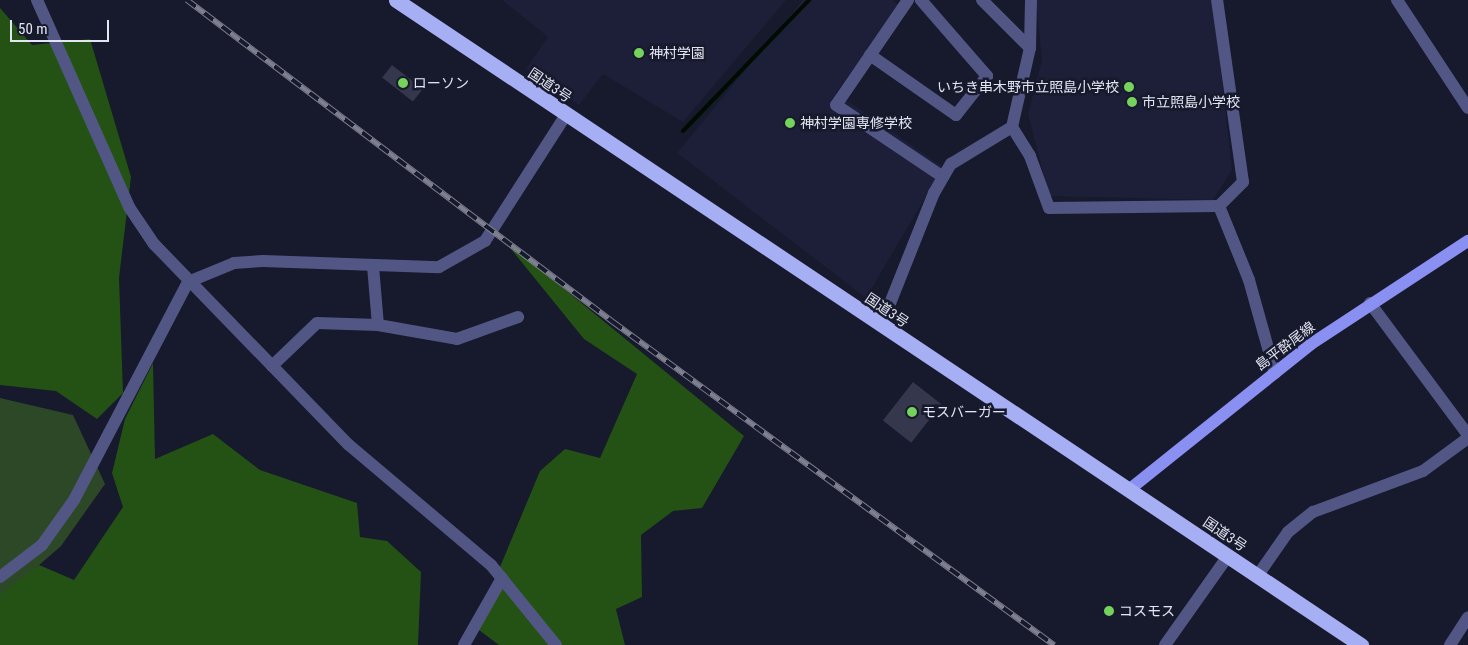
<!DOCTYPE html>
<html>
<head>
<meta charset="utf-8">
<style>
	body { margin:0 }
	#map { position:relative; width:1468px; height:645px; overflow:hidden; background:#17192c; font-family:"Roboto Condensed","Noto Sans JP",sans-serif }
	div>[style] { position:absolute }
	.built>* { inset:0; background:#1d1f38 }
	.green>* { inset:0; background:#2d4826 }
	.forest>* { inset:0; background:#235214 }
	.stream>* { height:4px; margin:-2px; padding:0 2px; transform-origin:2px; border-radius:2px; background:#000c00 }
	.building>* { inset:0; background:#35374d; transform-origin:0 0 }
	.minor>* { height:12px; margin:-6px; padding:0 6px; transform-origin:6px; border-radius:6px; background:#525684 }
	.major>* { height:12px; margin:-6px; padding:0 6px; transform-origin:6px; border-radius:6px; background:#8990f1 }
	.highway>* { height:15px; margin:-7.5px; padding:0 7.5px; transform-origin:7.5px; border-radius:7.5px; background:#a7aff4 }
	.rail>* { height:5.5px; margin-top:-2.75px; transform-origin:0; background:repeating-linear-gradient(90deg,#17192c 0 11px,#7e8090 0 22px); box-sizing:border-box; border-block:1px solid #7e8090 }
	.dots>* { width:14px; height:14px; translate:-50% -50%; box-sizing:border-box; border:2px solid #17192c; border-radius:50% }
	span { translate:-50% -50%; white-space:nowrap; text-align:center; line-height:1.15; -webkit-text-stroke:5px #17192c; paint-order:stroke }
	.poi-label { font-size:14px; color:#e2e5f2 }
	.left { translate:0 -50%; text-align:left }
	.right { translate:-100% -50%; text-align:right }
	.street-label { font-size:14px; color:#e2e5f2 }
	.scale { position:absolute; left:10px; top:20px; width:99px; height:22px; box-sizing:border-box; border:2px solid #e2e5f2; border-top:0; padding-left:6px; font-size:15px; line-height:18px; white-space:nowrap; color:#e2e5f2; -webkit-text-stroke:4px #17192c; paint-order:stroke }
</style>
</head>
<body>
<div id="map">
	<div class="built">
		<i style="clip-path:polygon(502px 0,786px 0,683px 122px,603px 74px,579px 105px,526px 69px,548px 37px)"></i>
		<i style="clip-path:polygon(803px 0,892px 0,899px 5px,836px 93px,943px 167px,866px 298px,677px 153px)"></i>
		<i style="clip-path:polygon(1036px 0,1213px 0,1232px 170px,1213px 200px,1049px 196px,1028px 114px,1042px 61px)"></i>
	</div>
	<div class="green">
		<i style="clip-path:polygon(0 398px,73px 415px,105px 484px,61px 546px,0 599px)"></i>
	</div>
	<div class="forest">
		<i style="clip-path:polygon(0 8px,32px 45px,90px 39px,131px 177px,119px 278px,123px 393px,97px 419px,56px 391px,0 385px)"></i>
		<i style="clip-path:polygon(502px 238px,744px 436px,702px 508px,673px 511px,641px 535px,642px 597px,616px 609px,625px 645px,499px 645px,475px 627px,540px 471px,565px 449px,600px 458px,637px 374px,584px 339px)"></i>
		<i style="clip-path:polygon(153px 363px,155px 459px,213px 434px,260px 470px,357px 503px,360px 537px,387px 541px,421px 572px,418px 645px,0 645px,0 595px,39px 565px,74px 580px,123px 507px,112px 473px,125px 419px)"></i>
	</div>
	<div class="stream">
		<i style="left:683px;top:131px;width:182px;rotate:-46.1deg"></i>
	</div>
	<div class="building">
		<i style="left:392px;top:65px;width:39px;height:16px;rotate:38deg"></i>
		<i style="left:913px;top:382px;width:36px;height:49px;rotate:38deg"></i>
	</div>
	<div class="minor">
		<i style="left:37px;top:0;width:227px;rotate:66deg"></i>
		<i style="left:129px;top:207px;width:45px;rotate:56deg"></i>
		<i style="left:154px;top:244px;width:280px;rotate:45.9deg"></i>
		<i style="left:349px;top:445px;width:186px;rotate:40.2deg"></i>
		<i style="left:491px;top:565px;width:103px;rotate:50.9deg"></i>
		<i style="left:908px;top:0;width:127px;rotate:124.4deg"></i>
		<i style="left:836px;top:105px;width:129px;rotate:33.9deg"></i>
		<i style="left:982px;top:0;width:68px;rotate:45deg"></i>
		<i style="left:1397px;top:0;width:129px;rotate:56.7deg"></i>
		<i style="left:870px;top:55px;width:105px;rotate:34.9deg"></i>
		<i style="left:956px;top:115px;width:50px;rotate:-51.5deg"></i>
		<i style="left:987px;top:76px;width:101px;rotate:-131deg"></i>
		<i style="left:1012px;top:127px;width:34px;rotate:58deg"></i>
		<i style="left:1030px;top:156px;width:55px;rotate:69.9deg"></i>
		<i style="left:1049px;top:208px;width:170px;rotate:-0.7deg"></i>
		<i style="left:1219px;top:206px;width:34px;rotate:-45deg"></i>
		<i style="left:1243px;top:182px;width:184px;rotate:-98.1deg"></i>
		<i style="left:1219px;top:206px;width:80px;rotate:67.9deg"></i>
		<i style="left:1249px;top:280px;width:97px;rotate:74.4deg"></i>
		<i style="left:373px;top:266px;width:59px;rotate:85.2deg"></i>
		<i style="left:1370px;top:303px;width:164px;rotate:53.4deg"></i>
		<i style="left:881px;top:326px;width:143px;rotate:-68.3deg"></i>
		<i style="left:934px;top:193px;width:34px;rotate:-60deg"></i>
		<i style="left:951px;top:164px;width:71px;rotate:-31.2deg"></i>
		<i style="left:1012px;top:127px;width:81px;rotate:-77.2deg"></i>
		<i style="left:1030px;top:48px;width:48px;rotate:-88.8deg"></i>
		<i style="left:272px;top:366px;width:62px;rotate:-43.7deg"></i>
		<i style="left:317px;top:323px;width:61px;rotate:1.9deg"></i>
		<i style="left:378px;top:325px;width:80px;rotate:10deg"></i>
		<i style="left:457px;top:339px;width:65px;rotate:-19.8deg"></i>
		<i style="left:1258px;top:575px;width:52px;rotate:-55.1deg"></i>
		<i style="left:1288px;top:532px;width:32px;rotate:-39deg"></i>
		<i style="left:1313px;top:512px;width:117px;rotate:-20.4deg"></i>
		<i style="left:1423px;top:471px;width:56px;rotate:-36.3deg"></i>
		<i style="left:0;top:577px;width:53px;rotate:-37.3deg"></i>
		<i style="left:42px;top:545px;width:55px;rotate:-54.6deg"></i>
		<i style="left:74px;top:500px;width:246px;rotate:-62.4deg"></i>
		<i style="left:188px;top:282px;width:50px;rotate:-22.4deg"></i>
		<i style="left:234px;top:263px;width:29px;rotate:-4deg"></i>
		<i style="left:263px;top:261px;width:176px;rotate:2deg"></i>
		<i style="left:439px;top:267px;width:53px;rotate:-29.5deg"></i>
		<i style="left:485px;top:241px;width:150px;rotate:-57.3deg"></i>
		<i style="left:464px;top:645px;width:77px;rotate:-60.4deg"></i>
		<i style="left:1165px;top:645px;width:109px;rotate:-54.7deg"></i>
		<i style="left:1450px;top:645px;width:33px;rotate:-57deg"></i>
	</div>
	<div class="major">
		<i style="left:1130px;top:489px;width:232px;rotate:-38.7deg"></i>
		<i style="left:1311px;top:344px;width:188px;rotate:-33.3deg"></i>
	</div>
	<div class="highway">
		<i style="left:396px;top:0;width:1161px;rotate:33.76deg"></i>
	</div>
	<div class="rail">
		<i style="left:187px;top:0;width:534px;rotate:37.08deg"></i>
		<i style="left:613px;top:322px;width:547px;rotate:36.22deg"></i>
	</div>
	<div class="dots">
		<i style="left:639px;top:53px;background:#75d25b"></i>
		<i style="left:403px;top:83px;background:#75d25b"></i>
		<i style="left:1129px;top:87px;background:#75d25b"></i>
		<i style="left:1132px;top:102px;background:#75d25b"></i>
		<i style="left:790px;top:123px;background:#75d25b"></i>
		<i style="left:912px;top:412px;background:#75d25b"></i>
		<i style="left:1109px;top:611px;background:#75d25b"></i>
	</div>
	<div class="poi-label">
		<span class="left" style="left:649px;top:53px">神村学園</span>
		<span class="left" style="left:413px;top:83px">ローソン</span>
		<span class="right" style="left:1119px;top:87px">いちき串木野市立照島小学校</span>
		<span class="left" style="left:1142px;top:102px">市立照島小学校</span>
		<span class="left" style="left:800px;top:123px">神村学園専修学校</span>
		<span class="left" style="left:922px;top:412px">モスバーガー</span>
		<span class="left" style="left:1119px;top:611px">コスモス</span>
	</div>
	<div class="street-label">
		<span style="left:550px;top:85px;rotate:34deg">国道3号</span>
		<span style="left:887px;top:310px;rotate:34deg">国道3号</span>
		<span style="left:1285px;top:346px;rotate:-37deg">島平酔尾線</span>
		<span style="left:1225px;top:534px;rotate:34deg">国道3号</span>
	</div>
	<div class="scale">50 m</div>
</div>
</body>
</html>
